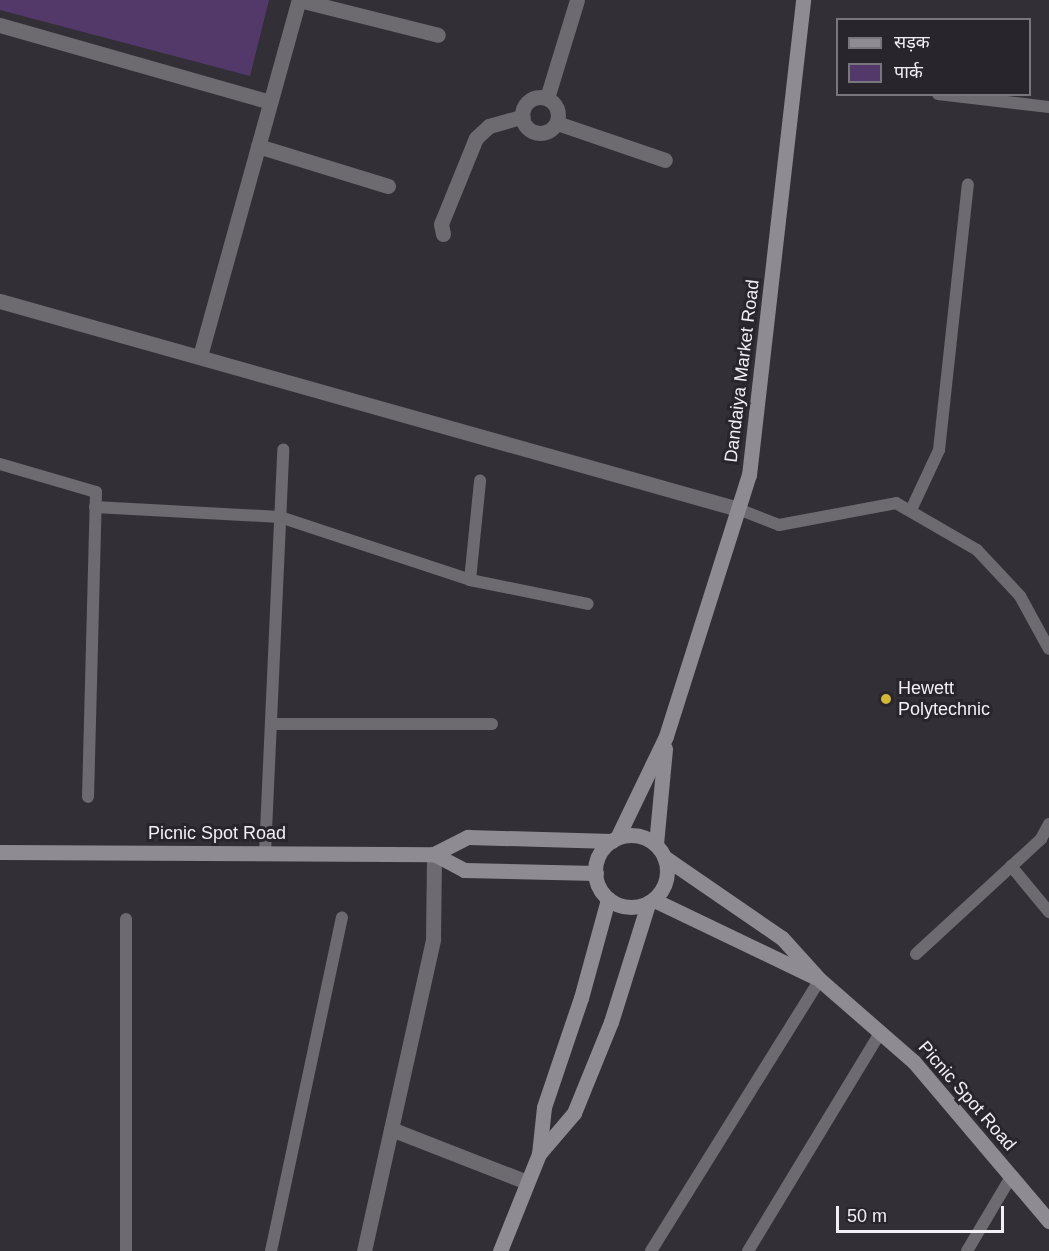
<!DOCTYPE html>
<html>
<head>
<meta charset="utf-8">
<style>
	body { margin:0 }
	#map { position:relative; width:1049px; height:1251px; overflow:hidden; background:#332f37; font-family:Helvetica,"Noto Sans Devanagari",sans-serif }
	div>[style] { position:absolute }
	.green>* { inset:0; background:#533969 }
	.lane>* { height:12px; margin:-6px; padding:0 6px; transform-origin:6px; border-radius:6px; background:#6d6b6f }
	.street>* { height:15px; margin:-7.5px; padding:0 7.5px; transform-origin:7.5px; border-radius:7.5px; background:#6d6b6f }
	.street>.ring { margin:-7.5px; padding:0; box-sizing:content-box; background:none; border:15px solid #6d6b6f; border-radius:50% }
	.secondary>* { height:15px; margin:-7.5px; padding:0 7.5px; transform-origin:7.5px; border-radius:7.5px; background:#8f8b92 }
	.secondary>.ring { margin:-7.5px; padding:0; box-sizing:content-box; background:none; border:15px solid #8f8b92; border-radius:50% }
	.dots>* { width:16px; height:16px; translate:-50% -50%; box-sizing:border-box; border:3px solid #29252d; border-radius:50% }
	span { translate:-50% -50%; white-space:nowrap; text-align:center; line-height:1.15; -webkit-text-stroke:6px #29252d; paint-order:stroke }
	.street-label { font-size:18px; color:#f2eff5 }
	.poi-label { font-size:18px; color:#f2eff5 }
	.left { translate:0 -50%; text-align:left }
	.legend { position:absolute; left:836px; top:18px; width:195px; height:78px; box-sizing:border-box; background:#29252d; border:2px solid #79767d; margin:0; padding:8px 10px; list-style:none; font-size:18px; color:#f2eff5 }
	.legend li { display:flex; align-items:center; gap:12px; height:30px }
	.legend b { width:30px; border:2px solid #79767d }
	.scale { position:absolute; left:836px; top:1206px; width:168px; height:27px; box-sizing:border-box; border:3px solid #f2eff5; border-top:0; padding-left:8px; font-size:18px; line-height:21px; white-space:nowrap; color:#f2eff5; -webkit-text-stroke:4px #29252d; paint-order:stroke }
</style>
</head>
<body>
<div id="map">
	<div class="green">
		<i style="clip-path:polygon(0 0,269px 0,250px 76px,0 10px)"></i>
	</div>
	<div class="lane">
		<i style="left:938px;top:94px;width:112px;rotate:6.7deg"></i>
		<i style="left:0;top:464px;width:100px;rotate:16.3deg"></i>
		<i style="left:96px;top:492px;width:305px;rotate:91.5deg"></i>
		<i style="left:95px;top:507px;width:185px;rotate:3.1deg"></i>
		<i style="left:280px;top:517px;width:200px;rotate:18.3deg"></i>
		<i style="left:470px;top:580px;width:120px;rotate:11.5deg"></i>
		<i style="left:738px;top:509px;width:44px;rotate:21.3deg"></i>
		<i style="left:779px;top:525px;width:119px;rotate:-10.6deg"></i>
		<i style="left:896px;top:503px;width:94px;rotate:30.1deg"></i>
		<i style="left:977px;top:550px;width:63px;rotate:46.9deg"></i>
		<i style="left:1020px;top:596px;width:60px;rotate:61.3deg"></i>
		<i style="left:911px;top:510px;width:66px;rotate:-65deg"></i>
		<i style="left:939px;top:450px;width:267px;rotate:-83.8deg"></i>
		<i style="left:470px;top:580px;width:100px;rotate:-84.2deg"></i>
		<i style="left:271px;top:724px;width:221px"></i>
		<i style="left:265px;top:853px;width:404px;rotate:-87.4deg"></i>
		<i style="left:1011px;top:866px;width:60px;rotate:50.4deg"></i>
		<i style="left:916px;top:954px;width:170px;rotate:-42.6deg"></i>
		<i style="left:1041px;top:839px;width:17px;rotate:-62deg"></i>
		<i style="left:126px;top:1251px;width:332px;rotate:-90deg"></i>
		<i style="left:271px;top:1251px;width:341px;rotate:-78deg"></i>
		<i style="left:651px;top:1251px;width:319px;rotate:-58.1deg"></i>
		<i style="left:748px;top:1251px;width:255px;rotate:-58.8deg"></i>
		<i style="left:967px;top:1251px;width:86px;rotate:-59.3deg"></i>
	</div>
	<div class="street">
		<i style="left:299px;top:0;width:143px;rotate:14.1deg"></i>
		<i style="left:0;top:25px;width:281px;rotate:15.9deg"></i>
		<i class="ring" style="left:522px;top:97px;width:21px;height:21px"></i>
		<i style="left:547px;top:98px;width:102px;rotate:-73deg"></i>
		<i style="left:557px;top:123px;width:114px;rotate:18.9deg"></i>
		<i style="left:258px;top:146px;width:136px;rotate:17.1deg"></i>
		<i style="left:443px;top:234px;width:10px;rotate:-101deg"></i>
		<i style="left:441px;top:224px;width:93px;rotate:-67.9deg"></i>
		<i style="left:476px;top:138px;width:18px;rotate:-43deg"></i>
		<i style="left:489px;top:126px;width:35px;rotate:-16deg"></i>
		<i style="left:0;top:301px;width:767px;rotate:15.74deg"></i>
		<i style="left:200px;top:356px;width:370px;rotate:-74.5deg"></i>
		<i style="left:391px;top:1129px;width:146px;rotate:21.3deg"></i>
		<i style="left:364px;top:1251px;width:320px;rotate:-77.5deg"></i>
		<i style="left:433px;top:939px;width:85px;rotate:-89.3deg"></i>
	</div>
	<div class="secondary">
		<i class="ring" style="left:595px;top:835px;width:57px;height:57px"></i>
		<i style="left:617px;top:838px;width:113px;rotate:-64.3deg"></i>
		<i style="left:666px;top:736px;width:274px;rotate:-72.4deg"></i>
		<i style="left:749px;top:475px;width:478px;rotate:-83.5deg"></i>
		<i style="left:656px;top:844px;width:96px;rotate:-84.6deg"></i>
		<i style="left:0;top:852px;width:434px;rotate:0.3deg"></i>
		<i style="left:434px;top:854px;width:38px;rotate:-27deg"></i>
		<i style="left:468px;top:837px;width:144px;rotate:1.6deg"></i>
		<i style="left:434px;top:854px;width:34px;rotate:28deg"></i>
		<i style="left:464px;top:870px;width:132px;rotate:1.3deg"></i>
		<i style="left:664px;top:857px;width:143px;rotate:34.5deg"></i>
		<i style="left:782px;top:938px;width:57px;rotate:47.9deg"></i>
		<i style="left:820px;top:980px;width:125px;rotate:41.1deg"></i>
		<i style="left:914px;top:1062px;width:209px;rotate:49.7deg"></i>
		<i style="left:654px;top:900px;width:178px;rotate:25.6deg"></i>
		<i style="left:539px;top:1154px;width:54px;rotate:-49.5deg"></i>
		<i style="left:574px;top:1113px;width:98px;rotate:-67.9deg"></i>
		<i style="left:611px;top:1022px;width:124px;rotate:-72.6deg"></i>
		<i style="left:500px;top:1251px;width:105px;rotate:-68.1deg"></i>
		<i style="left:539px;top:1154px;width:47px;rotate:-83.9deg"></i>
		<i style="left:544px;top:1107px;width:115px;rotate:-71.3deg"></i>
		<i style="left:581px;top:998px;width:103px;rotate:-74.7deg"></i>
	</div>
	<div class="dots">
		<i style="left:886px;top:699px;background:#d0b736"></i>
	</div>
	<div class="street-label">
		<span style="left:742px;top:371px;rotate:-83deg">Dandaiya Market Road</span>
		<span style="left:217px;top:833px">Picnic Spot Road</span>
		<span style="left:967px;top:1096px;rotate:49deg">Picnic Spot Road</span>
	</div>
	<div class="poi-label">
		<span class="left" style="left:898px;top:699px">Hewett<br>Polytechnic</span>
	</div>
	<ul class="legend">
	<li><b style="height:8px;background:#8f8b92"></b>सड़क</li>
	<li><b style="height:16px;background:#533969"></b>पार्क</li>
	</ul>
	<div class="scale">50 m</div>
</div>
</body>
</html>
